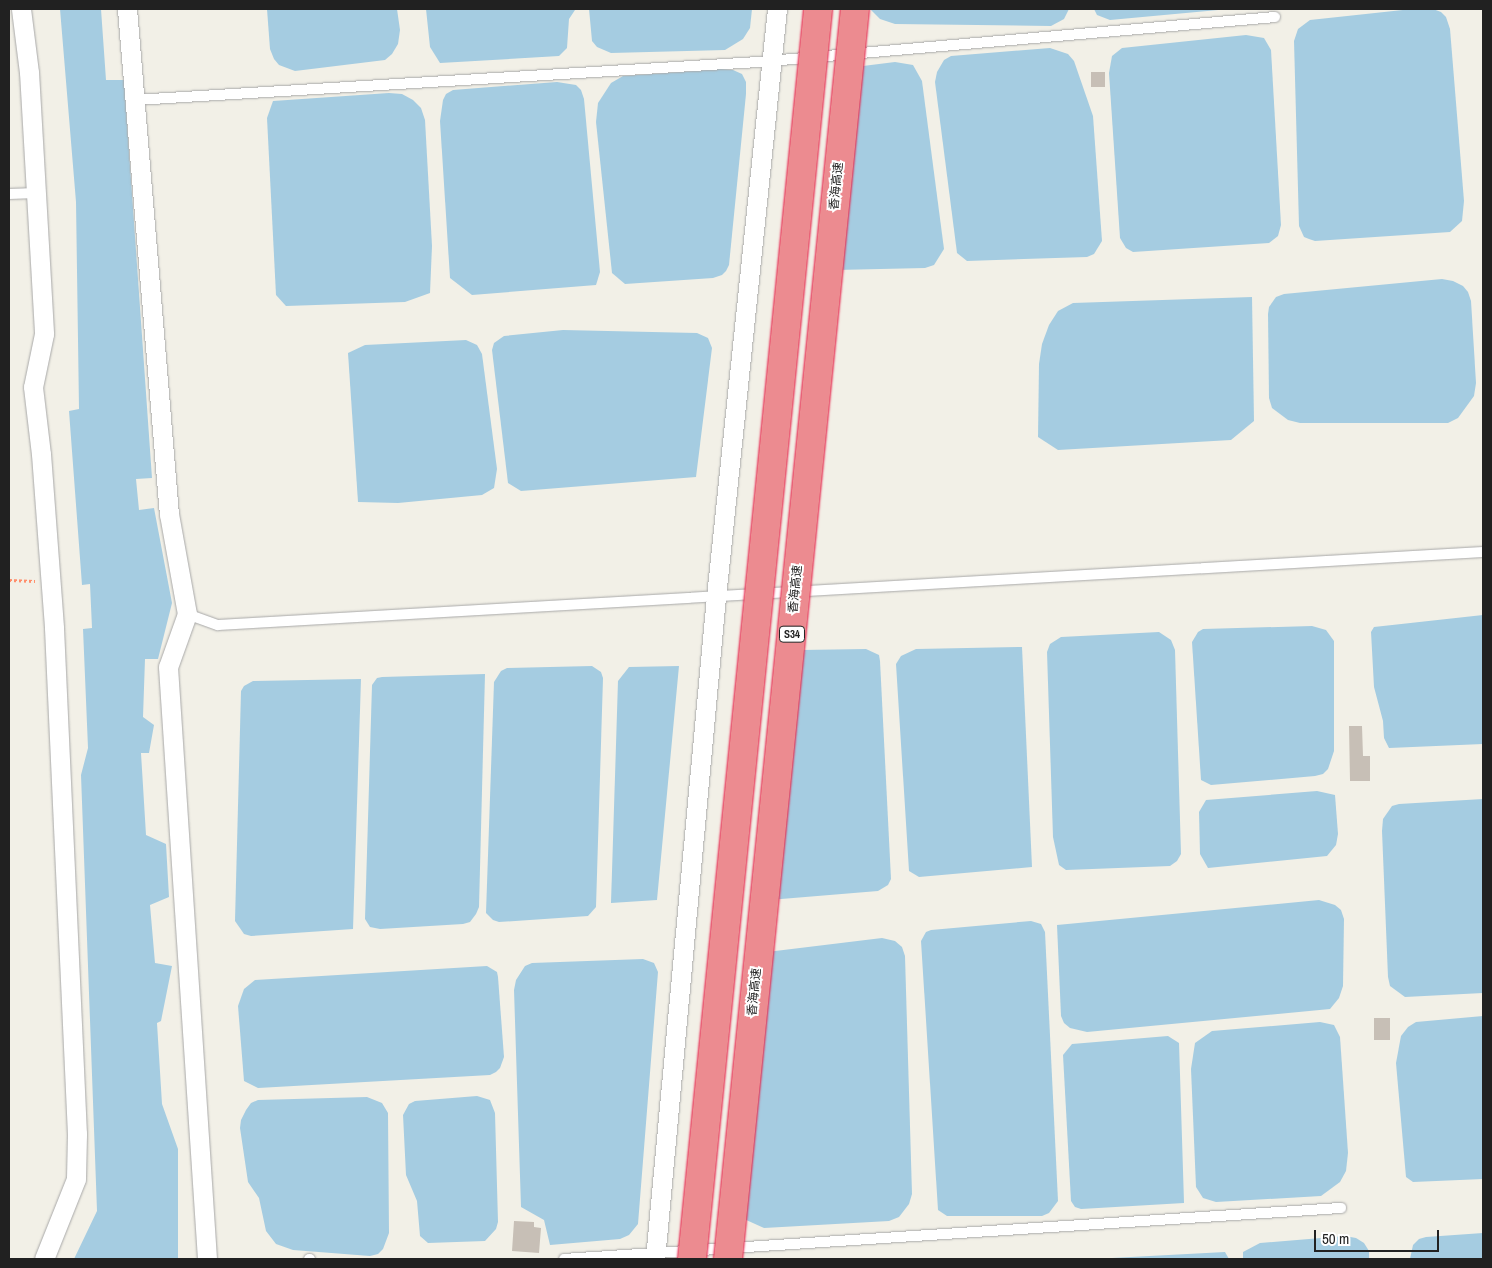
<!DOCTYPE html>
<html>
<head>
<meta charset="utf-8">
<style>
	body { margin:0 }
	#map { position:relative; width:1492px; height:1268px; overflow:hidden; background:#f2f0e7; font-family:"Archivo Narrow","Noto Sans SC",sans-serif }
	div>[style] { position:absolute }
	.water>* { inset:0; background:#a5cce1 }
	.building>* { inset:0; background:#c7bfb6; transform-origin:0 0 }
	.path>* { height:3px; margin-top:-1.5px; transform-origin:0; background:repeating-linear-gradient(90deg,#ff8e6b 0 2.5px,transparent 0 5px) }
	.roads { filter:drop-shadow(0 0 1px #a8a8a8) drop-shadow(0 0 1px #a8a8a8) }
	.lane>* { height:10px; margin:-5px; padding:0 5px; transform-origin:5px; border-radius:5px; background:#fff }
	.street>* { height:19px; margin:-9.5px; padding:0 9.5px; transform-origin:9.5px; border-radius:9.5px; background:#fff }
	.bridges { filter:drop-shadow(0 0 1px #e51e47) drop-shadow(0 0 1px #e51e47) }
	.highway-bridge>* { height:28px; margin:-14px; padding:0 14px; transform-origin:14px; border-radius:14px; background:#ec8b90 }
	span { translate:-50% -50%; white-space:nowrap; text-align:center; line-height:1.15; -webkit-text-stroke:4px #fff; paint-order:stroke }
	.shield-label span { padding:1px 4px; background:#fff; border:1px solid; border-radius:4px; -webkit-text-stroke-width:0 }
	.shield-label { font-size:11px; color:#212121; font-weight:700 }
	.street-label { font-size:12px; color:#212121 }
	.frame { position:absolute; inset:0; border:10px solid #212121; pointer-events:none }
	.scale { position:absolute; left:1314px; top:1230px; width:125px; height:22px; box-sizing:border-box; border:2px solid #212121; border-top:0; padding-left:6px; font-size:15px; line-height:18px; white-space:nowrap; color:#212121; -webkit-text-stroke:4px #fff; paint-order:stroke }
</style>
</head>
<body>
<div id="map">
	<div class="water">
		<i style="clip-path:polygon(60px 9px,101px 9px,106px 80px,124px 80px,152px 478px,136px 479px,139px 510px,154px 508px,172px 603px,158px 659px,145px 659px,143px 717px,154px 725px,149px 753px,141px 753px,146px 835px,166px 844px,169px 897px,150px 905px,155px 963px,172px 966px,161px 1021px,157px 1023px,162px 1104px,178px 1149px,178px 1259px,74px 1259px,97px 1211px,81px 775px,88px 748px,83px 629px,92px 628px,90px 584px,82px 585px,69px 411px,79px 409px,76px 202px)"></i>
		<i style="clip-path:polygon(267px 9px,397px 9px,400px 30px,398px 44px,392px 54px,385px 60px,295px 71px,279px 65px,274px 59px,270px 49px)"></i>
		<i style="clip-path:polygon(426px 9px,575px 9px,575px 10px,569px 19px,567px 48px,559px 56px,440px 63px,430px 47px)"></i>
		<i style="clip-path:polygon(589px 9px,752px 9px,750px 28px,743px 39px,725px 50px,611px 53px,597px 47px,592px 41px)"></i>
		<i style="clip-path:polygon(870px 9px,1069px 9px,1064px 19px,1051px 26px,895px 24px,880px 19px)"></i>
		<i style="clip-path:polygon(1094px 9px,1229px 9px,1110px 20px,1097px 15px)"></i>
		<i style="clip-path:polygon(1412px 9px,1433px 9px,1441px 12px,1446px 17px,1450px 29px,1464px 201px,1462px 221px,1450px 232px,1315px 241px,1309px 239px,1304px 237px,1299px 226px,1294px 41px,1298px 29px,1310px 20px)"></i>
		<i style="clip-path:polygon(1246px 35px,1264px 38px,1271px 50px,1281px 225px,1278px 236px,1269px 243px,1133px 252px,1126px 248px,1120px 238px,1109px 73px,1112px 56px,1122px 48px)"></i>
		<i style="clip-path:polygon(1050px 48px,1068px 54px,1074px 61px,1093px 116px,1102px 241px,1094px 254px,1087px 257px,967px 261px,957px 253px,935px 82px,937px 72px,944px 60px,951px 56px)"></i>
		<i style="clip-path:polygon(895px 62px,913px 65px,922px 81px,944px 249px,934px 265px,925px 268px,836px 270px,855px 67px)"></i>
		<i style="clip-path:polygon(721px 69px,733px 70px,742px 74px,746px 82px,746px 94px,729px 265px,726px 271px,722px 275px,713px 278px,625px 284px,612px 273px,596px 122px,598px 103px,611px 83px,623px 76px)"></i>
		<i style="clip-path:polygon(557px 82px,576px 85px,581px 90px,584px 99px,600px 272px,596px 285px,472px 295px,450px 278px,440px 121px,443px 100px,446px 94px,453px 90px)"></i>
		<i style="clip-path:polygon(389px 93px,402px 94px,413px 100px,421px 108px,425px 120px,432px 246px,430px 293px,405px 302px,286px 306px,276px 295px,267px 118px,273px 101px)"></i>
		<i style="clip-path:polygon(1442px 279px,1453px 281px,1463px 286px,1468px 292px,1471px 301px,1476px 383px,1474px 396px,1458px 418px,1448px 423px,1300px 423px,1288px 420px,1272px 408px,1269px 398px,1268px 314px,1269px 307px,1276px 297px,1284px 294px)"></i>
		<i style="clip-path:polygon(1252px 297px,1254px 421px,1231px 440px,1058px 450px,1038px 437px,1039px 364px,1042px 344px,1049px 325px,1058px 311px,1073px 303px)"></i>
		<i style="clip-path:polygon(563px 330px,697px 333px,708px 338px,712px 348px,696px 477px,521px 491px,508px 483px,492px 350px,494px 343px,504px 336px)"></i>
		<i style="clip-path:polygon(466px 340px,477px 345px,482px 354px,497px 469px,494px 488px,482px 495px,398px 503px,358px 502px,348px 353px,365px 345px)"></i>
		<i style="clip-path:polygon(1483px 615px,1483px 744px,1389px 748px,1384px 738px,1383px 721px,1374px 687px,1371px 632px,1374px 627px)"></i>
		<i style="clip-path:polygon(1312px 626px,1326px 630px,1334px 641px,1334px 751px,1328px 769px,1323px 774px,1315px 776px,1211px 785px,1201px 780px,1192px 642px,1198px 632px,1203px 629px)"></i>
		<i style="clip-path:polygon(1159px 632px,1171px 640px,1175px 650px,1181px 854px,1177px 861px,1170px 866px,1066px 870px,1059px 865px,1053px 837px,1047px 652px,1050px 644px,1061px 637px)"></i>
		<i style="clip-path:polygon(1022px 647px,1032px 867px,919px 877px,909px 871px,896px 664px,901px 656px,916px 649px)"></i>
		<i style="clip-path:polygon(866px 649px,879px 655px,880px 661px,891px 879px,888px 885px,878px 891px,769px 900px,801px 650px)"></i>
		<i style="clip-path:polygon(592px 666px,601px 672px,603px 678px,596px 907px,588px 916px,499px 922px,493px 920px,486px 913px,494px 682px,501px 671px,507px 668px)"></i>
		<i style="clip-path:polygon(679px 666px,657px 900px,611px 903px,618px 681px,629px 667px)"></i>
		<i style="clip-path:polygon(485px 674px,479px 907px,476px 914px,470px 922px,463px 924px,380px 929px,370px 927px,365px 919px,372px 685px,377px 678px,382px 677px)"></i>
		<i style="clip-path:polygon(361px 679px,353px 929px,251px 936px,244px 934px,235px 921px,241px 691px,244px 686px,253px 681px)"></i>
		<i style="clip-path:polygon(1317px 791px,1335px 795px,1338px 834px,1336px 845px,1327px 856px,1208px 868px,1200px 854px,1199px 812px,1206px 800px)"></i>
		<i style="clip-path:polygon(1483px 799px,1483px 993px,1405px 997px,1390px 986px,1388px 977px,1382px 831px,1383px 819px,1392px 806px,1399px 804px)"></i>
		<i style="clip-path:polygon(1319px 900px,1335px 905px,1341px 910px,1344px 919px,1343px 986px,1339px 998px,1330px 1009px,1087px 1032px,1070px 1028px,1064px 1023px,1061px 1016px,1057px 925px)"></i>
		<i style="clip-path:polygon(1031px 921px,1041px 924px,1045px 932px,1058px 1201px,1049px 1213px,1042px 1216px,947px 1216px,938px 1210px,921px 941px,926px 932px,931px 930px)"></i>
		<i style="clip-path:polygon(882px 938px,895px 941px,902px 947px,905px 956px,912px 1194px,909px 1204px,899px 1217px,889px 1221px,764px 1228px,744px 1219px,767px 952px)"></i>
		<i style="clip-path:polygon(643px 959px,654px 963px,658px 972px,638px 1224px,629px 1235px,620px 1239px,550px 1245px,544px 1220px,521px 1207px,514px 990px,516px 980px,525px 966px,532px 963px)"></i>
		<i style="clip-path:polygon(487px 966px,497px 972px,498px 977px,504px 1057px,500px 1068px,496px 1072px,490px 1075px,258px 1088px,244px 1081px,238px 1006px,244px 989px,255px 980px)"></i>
		<i style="clip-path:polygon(1483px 1016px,1483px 1179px,1413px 1182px,1406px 1177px,1396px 1063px,1401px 1036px,1408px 1027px,1416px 1022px)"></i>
		<i style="clip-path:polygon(1320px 1022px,1334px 1025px,1340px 1037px,1348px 1153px,1346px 1171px,1340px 1182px,1321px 1196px,1216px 1202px,1203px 1198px,1196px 1187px,1191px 1069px,1195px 1043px,1212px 1031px)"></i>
		<i style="clip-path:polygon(1168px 1036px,1179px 1043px,1184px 1203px,1081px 1209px,1075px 1207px,1071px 1201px,1063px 1055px,1072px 1044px)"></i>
		<i style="clip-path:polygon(477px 1096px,490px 1100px,495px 1113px,498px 1222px,496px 1229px,485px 1241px,428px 1243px,420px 1236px,417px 1201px,406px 1175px,403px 1115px,409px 1104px,415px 1101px)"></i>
		<i style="clip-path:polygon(367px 1097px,382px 1103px,388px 1113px,389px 1233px,383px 1249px,378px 1254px,370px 1256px,293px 1250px,276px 1244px,266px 1231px,259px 1198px,248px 1182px,240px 1128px,241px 1120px,246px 1110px,251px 1103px,258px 1100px)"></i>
		<i style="clip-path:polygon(1483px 1233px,1483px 1259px,1410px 1259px,1413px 1245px,1419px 1239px,1426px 1237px)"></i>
		<i style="clip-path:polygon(1345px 1236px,1356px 1238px,1364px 1243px,1369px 1251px,1369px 1259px,1243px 1259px,1243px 1252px,1260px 1243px)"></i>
		<i style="clip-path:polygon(1225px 1252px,1229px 1259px,1109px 1259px,1112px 1258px)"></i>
	</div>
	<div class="building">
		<i style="left:1105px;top:72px;width:15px;height:14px;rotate:90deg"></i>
		<i style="clip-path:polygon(1349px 726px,1362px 726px,1363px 756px,1370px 756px,1370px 781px,1350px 781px)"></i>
		<i style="left:1374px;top:1018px;width:16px;height:22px"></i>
		<i style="clip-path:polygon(514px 1221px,534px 1222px,534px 1227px,541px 1228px,539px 1253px,512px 1251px)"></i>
	</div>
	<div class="path">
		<i style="left:9px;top:580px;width:26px;rotate:2deg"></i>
	</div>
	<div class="roads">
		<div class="lane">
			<i style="left:135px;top:100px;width:624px;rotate:-3.49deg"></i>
			<i style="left:758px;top:62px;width:519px;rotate:-4.97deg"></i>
			<i style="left:9px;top:194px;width:27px;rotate:-2deg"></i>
			<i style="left:187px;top:614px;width:33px;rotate:20deg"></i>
			<i style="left:218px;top:625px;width:1267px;rotate:-3.3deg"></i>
			<i style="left:309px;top:1259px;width:1px"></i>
			<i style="left:564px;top:1259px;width:779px;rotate:-3.76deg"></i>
		</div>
		<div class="street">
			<i style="left:21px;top:9px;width:64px;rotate:82.8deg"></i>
			<i style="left:29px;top:72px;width:262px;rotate:86.7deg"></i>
			<i style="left:44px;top:334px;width:54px;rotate:101.7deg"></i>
			<i style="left:33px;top:387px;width:67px;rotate:83.2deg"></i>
			<i style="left:41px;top:454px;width:174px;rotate:85.7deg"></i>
			<i style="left:54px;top:628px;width:507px;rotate:87.4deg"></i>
			<i style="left:77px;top:1134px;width:45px;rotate:91.3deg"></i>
			<i style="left:76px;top:1179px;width:86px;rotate:111.8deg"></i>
			<i style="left:127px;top:9px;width:507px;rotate:85.25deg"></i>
			<i style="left:169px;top:514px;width:102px;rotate:79.8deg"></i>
			<i style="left:187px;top:614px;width:56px;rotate:109.7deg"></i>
			<i style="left:168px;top:667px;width:593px;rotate:86.23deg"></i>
			<i style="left:655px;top:1259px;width:665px;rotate:-84.74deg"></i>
			<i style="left:716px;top:597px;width:591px;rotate:-84.08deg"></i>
		</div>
	</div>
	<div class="bridges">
		<div class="highway-bridge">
			<i style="left:692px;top:1259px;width:1256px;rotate:-84.24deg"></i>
			<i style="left:728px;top:1259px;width:1256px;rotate:-84.2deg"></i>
		</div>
	</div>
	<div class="shield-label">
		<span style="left:792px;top:634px">S34</span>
	</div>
	<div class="street-label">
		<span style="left:837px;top:186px;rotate:-84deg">香海高速</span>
		<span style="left:796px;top:589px;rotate:-84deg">香海高速</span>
		<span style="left:755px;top:992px;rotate:-84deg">香海高速</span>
	</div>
	<div class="frame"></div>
	<div class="scale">50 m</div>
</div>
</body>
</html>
